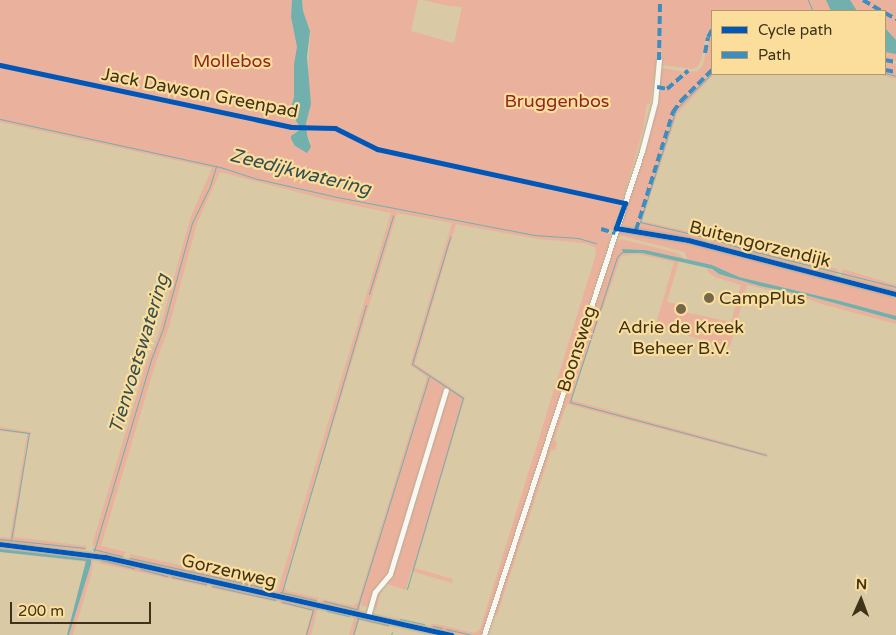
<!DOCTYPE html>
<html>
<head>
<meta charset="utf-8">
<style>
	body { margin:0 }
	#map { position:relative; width:896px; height:635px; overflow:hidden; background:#d9c9a5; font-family:"Varela Round",sans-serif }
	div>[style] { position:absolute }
	.green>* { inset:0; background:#eab29d; transform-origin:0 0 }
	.water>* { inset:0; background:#72b0ad }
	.stream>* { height:1px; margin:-0.5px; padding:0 0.5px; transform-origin:0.5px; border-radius:0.5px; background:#72b0ad }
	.roads { filter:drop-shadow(0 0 1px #b6a98d) drop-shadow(0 0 1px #b6a98d) }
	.street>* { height:5px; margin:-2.5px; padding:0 2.5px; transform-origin:2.5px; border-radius:2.5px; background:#f9f7f2 }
	.quiet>* { height:4px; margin-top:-2px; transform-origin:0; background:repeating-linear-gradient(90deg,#3f8cbe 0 8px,transparent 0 12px) }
	.cycleway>* { height:5px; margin:-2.5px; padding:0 2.5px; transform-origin:2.5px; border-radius:2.5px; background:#0057b8 }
	.dots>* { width:14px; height:14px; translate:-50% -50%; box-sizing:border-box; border:2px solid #fcde9c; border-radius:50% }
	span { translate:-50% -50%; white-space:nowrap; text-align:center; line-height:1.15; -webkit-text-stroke:4.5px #fcde9c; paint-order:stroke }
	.park-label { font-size:18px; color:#922524 }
	.street-label { font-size:18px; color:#3e3318 }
	.poi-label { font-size:18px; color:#3e3318 }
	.left { translate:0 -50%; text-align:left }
	.water-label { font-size:19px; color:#325054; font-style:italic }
	.legend { position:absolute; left:711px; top:10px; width:175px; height:65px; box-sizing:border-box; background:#fcde9c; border:1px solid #b09a67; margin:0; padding:6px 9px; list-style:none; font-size:15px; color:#3e3318 }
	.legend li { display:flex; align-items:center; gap:10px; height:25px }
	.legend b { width:25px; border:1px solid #b09a67 }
	.north { position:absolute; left:836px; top:575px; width:50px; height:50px; -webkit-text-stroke:4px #fcde9c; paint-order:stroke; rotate:2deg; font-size:14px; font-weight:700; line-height:20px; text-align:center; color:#3e3318 }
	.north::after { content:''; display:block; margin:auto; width:18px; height:22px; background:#3e3318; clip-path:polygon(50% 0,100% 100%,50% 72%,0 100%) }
	.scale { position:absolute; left:10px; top:602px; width:141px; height:22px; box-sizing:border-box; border:2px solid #3e3318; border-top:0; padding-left:6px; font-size:15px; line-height:18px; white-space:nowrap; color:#3e3318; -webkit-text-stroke:4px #fcde9c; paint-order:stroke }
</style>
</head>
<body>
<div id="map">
	<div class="green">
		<i style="clip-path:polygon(0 0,292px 0,291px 17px,297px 47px,294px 97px,290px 111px,301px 129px,291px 136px,291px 139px,295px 146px,302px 150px,311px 143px,307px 135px,306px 123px,310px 31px,303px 11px,302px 0,418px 0,411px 31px,454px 43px,462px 7px,449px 6px,422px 0,896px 0,896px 61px,885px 59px,885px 11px,712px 11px,712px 28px,707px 33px,701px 61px,697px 67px,692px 69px,662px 65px,662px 51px,658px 50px,650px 104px,647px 103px,643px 129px,624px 195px,612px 230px,599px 228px,610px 234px,609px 243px,482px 635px,460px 635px,432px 629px,431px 623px,475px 633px,480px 629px,596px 254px,595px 247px,583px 243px,538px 239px,456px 224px,415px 364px,465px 397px,415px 568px,453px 579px,452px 583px,411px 571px,406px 590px,384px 583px,376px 609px,360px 605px,360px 612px,322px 604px,321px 599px,353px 606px,358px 602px,427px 377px,410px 365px,452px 223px,397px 213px,284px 586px,287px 591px,319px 598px,316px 602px,277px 593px,391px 213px,324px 199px,220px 172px,197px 223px,169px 327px,155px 365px,101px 546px,126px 552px,123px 557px,120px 558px,94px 552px,93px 542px,146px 364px,158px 335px,191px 216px,212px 168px,0 122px)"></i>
		<i style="clip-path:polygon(712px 33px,714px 74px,677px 114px,642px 221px,709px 236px,705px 242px,626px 227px,620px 222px,659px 91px,662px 68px,686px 72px,698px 71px,703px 65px,708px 41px)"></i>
		<i style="clip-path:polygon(885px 61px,896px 64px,896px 79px,877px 74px,885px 74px)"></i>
		<i style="clip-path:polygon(622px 231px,673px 238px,888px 293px,896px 299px,896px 317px,832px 299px,739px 277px,712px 265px,687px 261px,685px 252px,617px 235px)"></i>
		<i style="clip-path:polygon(712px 237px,746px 247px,745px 252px,710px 244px)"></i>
		<i style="clip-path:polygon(621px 239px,677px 253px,683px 257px,683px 259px,638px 249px,622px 249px,623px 253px,642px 253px,679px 261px,667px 302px,676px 304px,685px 312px,731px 322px,741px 285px,715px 277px,708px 272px,707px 267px,719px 274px,760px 286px,809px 296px,896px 320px,896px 324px,818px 303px,809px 299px,747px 285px,730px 347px,655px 327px,674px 262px,637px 254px,621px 256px,571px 400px,768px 454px,767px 457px,567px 404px,554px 439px,557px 443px,555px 450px,551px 450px,497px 615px,494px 614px,614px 244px)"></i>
		<i style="clip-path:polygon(750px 248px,838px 269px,838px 273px,834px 275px,752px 256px,749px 253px)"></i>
		<i style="clip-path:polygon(843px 269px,896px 285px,896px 292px,843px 277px,841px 275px)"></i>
		<i style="clip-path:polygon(0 427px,32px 432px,29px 437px,14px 537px,87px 546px,85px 550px,0 542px,0 537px,10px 538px,27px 434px,0 431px)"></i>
		<i style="clip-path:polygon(0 546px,93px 558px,91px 576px,73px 635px,69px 635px,91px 564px,91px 559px,0 549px)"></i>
		<i style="clip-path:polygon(0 552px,86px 561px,87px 567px,67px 635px,86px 562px)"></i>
		<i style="clip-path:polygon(130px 554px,273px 586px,274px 589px,269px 592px,129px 560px)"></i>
		<i style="clip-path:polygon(103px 559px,206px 582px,208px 587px,98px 563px)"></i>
		<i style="left:212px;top:584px;width:66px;height:4px;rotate:12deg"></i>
		<i style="clip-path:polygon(282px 599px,318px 607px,311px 635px,305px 635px,312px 611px,279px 603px)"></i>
		<i style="clip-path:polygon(355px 616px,387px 622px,389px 627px,359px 620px,355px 635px,349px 635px)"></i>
	</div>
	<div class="water">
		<i style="clip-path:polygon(292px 0,302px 0,303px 11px,310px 31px,307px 57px,311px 104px,306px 123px,307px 135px,311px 147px,307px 153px,295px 146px,291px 139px,291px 136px,301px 129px,290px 111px,294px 97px,294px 64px,297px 47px,291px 17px)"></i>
		<i style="clip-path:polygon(826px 0,850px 0,857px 11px,831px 11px)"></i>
		<i style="clip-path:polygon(885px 28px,896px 40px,896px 54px,885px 52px)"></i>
		<i style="clip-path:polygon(622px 249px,645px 250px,712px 265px,739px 277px,840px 301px,896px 316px,896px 320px,809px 296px,760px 286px,719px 274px,712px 269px,642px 253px,623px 253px)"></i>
		<i style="clip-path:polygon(0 549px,91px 559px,91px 564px,69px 635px,67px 635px,86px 561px,0 552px)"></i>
	</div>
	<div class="stream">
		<i style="left:808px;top:0;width:12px;rotate:66deg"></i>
		<i style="left:885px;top:73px;width:11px;rotate:15deg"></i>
		<i style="left:0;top:119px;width:225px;rotate:12.3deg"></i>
		<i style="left:220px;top:167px;width:40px;rotate:18deg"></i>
		<i style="left:258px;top:179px;width:81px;rotate:12.8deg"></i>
		<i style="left:337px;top:197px;width:201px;rotate:10.9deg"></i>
		<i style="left:534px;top:235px;width:44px;rotate:3.9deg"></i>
		<i style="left:578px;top:238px;width:19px;rotate:16deg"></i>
		<i style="left:705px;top:237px;width:67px;rotate:-167deg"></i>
		<i style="left:640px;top:222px;width:119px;rotate:-72.3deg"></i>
		<i style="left:676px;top:109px;width:51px;rotate:-45deg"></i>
		<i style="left:713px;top:239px;width:33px;rotate:18deg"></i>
		<i style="left:623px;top:251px;width:8px;rotate:135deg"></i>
		<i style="left:617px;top:257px;width:152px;rotate:108deg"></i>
		<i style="left:570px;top:402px;width:203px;rotate:15.1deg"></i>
		<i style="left:752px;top:251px;width:148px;rotate:14deg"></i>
		<i style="left:369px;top:294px;width:82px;rotate:-72.9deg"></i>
		<i style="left:0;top:429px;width:29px;rotate:8deg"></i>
		<i style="left:29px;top:433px;width:109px;rotate:99.5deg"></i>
		<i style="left:0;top:539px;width:85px;rotate:6deg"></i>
		<i style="left:93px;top:549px;width:30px;rotate:14deg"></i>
		<i style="left:94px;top:551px;width:202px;rotate:-73.4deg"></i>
		<i style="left:152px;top:357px;width:31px;rotate:-69deg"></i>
		<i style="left:163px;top:328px;width:109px;rotate:-74.6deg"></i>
		<i style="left:192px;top:223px;width:41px;rotate:-64.1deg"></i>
		<i style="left:210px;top:186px;width:21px;rotate:-73deg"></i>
		<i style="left:130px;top:558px;width:143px;rotate:12.5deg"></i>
		<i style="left:101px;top:560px;width:34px;rotate:14deg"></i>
		<i style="left:140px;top:569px;width:28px;rotate:15deg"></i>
		<i style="left:172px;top:577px;width:35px;rotate:12deg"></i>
		<i style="left:212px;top:586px;width:65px;rotate:12.5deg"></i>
		<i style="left:407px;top:589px;width:199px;rotate:-73.7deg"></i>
		<i style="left:463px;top:398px;width:61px;rotate:-146.3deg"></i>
		<i style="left:412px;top:364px;width:133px;rotate:-73.3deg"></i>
		<i style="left:280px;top:592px;width:37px;rotate:13deg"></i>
		<i style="left:282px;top:592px;width:299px;rotate:-73.7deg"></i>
		<i style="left:324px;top:601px;width:34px;rotate:14deg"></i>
		<i style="left:357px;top:609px;width:243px;rotate:-72.8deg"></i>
		<i style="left:282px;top:602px;width:32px;rotate:14deg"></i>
		<i style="left:313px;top:610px;width:26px;rotate:106deg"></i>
		<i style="left:327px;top:611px;width:22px;rotate:13deg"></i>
		<i style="left:357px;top:618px;width:32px;rotate:13deg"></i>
		<i style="left:400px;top:619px;width:25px;rotate:12deg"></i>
		<i style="left:433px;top:626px;width:9px;rotate:13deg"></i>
		<i style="left:446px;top:629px;width:28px;rotate:13deg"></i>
		<i style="left:353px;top:635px;width:17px;rotate:-73deg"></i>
		<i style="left:391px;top:635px;width:3px;rotate:-72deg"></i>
	</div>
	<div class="roads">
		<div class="street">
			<i style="left:616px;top:228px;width:73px;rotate:9.5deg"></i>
			<i style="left:688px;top:240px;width:215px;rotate:14.6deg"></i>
			<i style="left:0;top:544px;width:106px;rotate:7.1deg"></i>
			<i style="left:105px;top:557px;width:355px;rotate:12.7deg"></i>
			<i style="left:368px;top:616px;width:25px;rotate:-74deg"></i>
			<i style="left:375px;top:592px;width:23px;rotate:-50deg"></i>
			<i style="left:390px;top:574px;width:192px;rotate:-73.1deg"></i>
			<i style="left:484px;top:635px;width:509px;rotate:-71.92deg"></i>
			<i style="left:642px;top:151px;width:51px;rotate:-75.1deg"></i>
			<i style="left:655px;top:102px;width:42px;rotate:-84.6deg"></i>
		</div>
	</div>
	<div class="quiet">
		<i style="left:863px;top:0;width:21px;rotate:31deg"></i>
		<i style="left:885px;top:13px;width:13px;rotate:29deg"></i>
		<i style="left:705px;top:53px;width:16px;rotate:-79deg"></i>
		<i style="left:708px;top:37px;width:8px;rotate:-60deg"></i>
		<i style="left:659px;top:60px;width:60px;rotate:-89deg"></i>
		<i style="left:885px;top:60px;width:11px;rotate:10deg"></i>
		<i style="left:885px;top:70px;width:11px;rotate:10deg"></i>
		<i style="left:657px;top:87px;width:10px;rotate:11deg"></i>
		<i style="left:667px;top:89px;width:28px;rotate:-41deg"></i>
		<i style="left:601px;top:229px;width:15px;rotate:16deg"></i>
		<i style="left:636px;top:230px;width:124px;rotate:-72.6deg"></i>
		<i style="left:673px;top:112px;width:14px;rotate:-54deg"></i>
		<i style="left:681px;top:101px;width:44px;rotate:-45deg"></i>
	</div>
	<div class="cycleway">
		<i style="left:0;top:65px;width:298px;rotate:12deg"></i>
		<i style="left:291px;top:127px;width:44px;rotate:1.3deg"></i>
		<i style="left:335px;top:128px;width:47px;rotate:26.6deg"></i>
		<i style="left:377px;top:149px;width:254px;rotate:12.3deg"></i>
		<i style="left:625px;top:203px;width:27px;rotate:110deg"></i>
		<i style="left:616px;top:228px;width:73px;rotate:9.5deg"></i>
		<i style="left:688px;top:240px;width:215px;rotate:14.6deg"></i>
		<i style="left:0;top:544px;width:106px;rotate:7.1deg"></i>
		<i style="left:105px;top:557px;width:355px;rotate:12.7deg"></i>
	</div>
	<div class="dots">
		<i style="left:709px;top:298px;background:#746849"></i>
		<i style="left:681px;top:309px;background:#746849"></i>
	</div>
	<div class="park-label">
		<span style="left:232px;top:61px">Mollebos</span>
		<span style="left:557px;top:101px">Bruggenbos</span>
	</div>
	<div class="street-label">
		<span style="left:200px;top:93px;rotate:11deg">Jack Dawson Greenpad</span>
		<span style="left:760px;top:244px;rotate:14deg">Buitengorzendijk</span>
		<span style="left:577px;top:349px;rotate:-72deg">Boonsweg</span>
		<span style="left:229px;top:571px;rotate:13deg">Gorzenweg</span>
	</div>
	<div class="poi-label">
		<span class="left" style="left:719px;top:298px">CampPlus</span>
		<span style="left:681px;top:338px">Adrie de Kreek<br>Beheer B.V.</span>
	</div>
	<div class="water-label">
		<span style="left:300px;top:173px;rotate:14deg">Zeedijkwatering</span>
		<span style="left:140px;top:354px;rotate:-73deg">Tienvoetswatering</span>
	</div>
	<ul class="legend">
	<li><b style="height:6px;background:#0057b8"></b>Cycle path</li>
	<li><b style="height:6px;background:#3f8cbe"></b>Path</li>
	</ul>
	<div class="north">N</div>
	<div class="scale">200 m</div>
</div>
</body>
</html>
